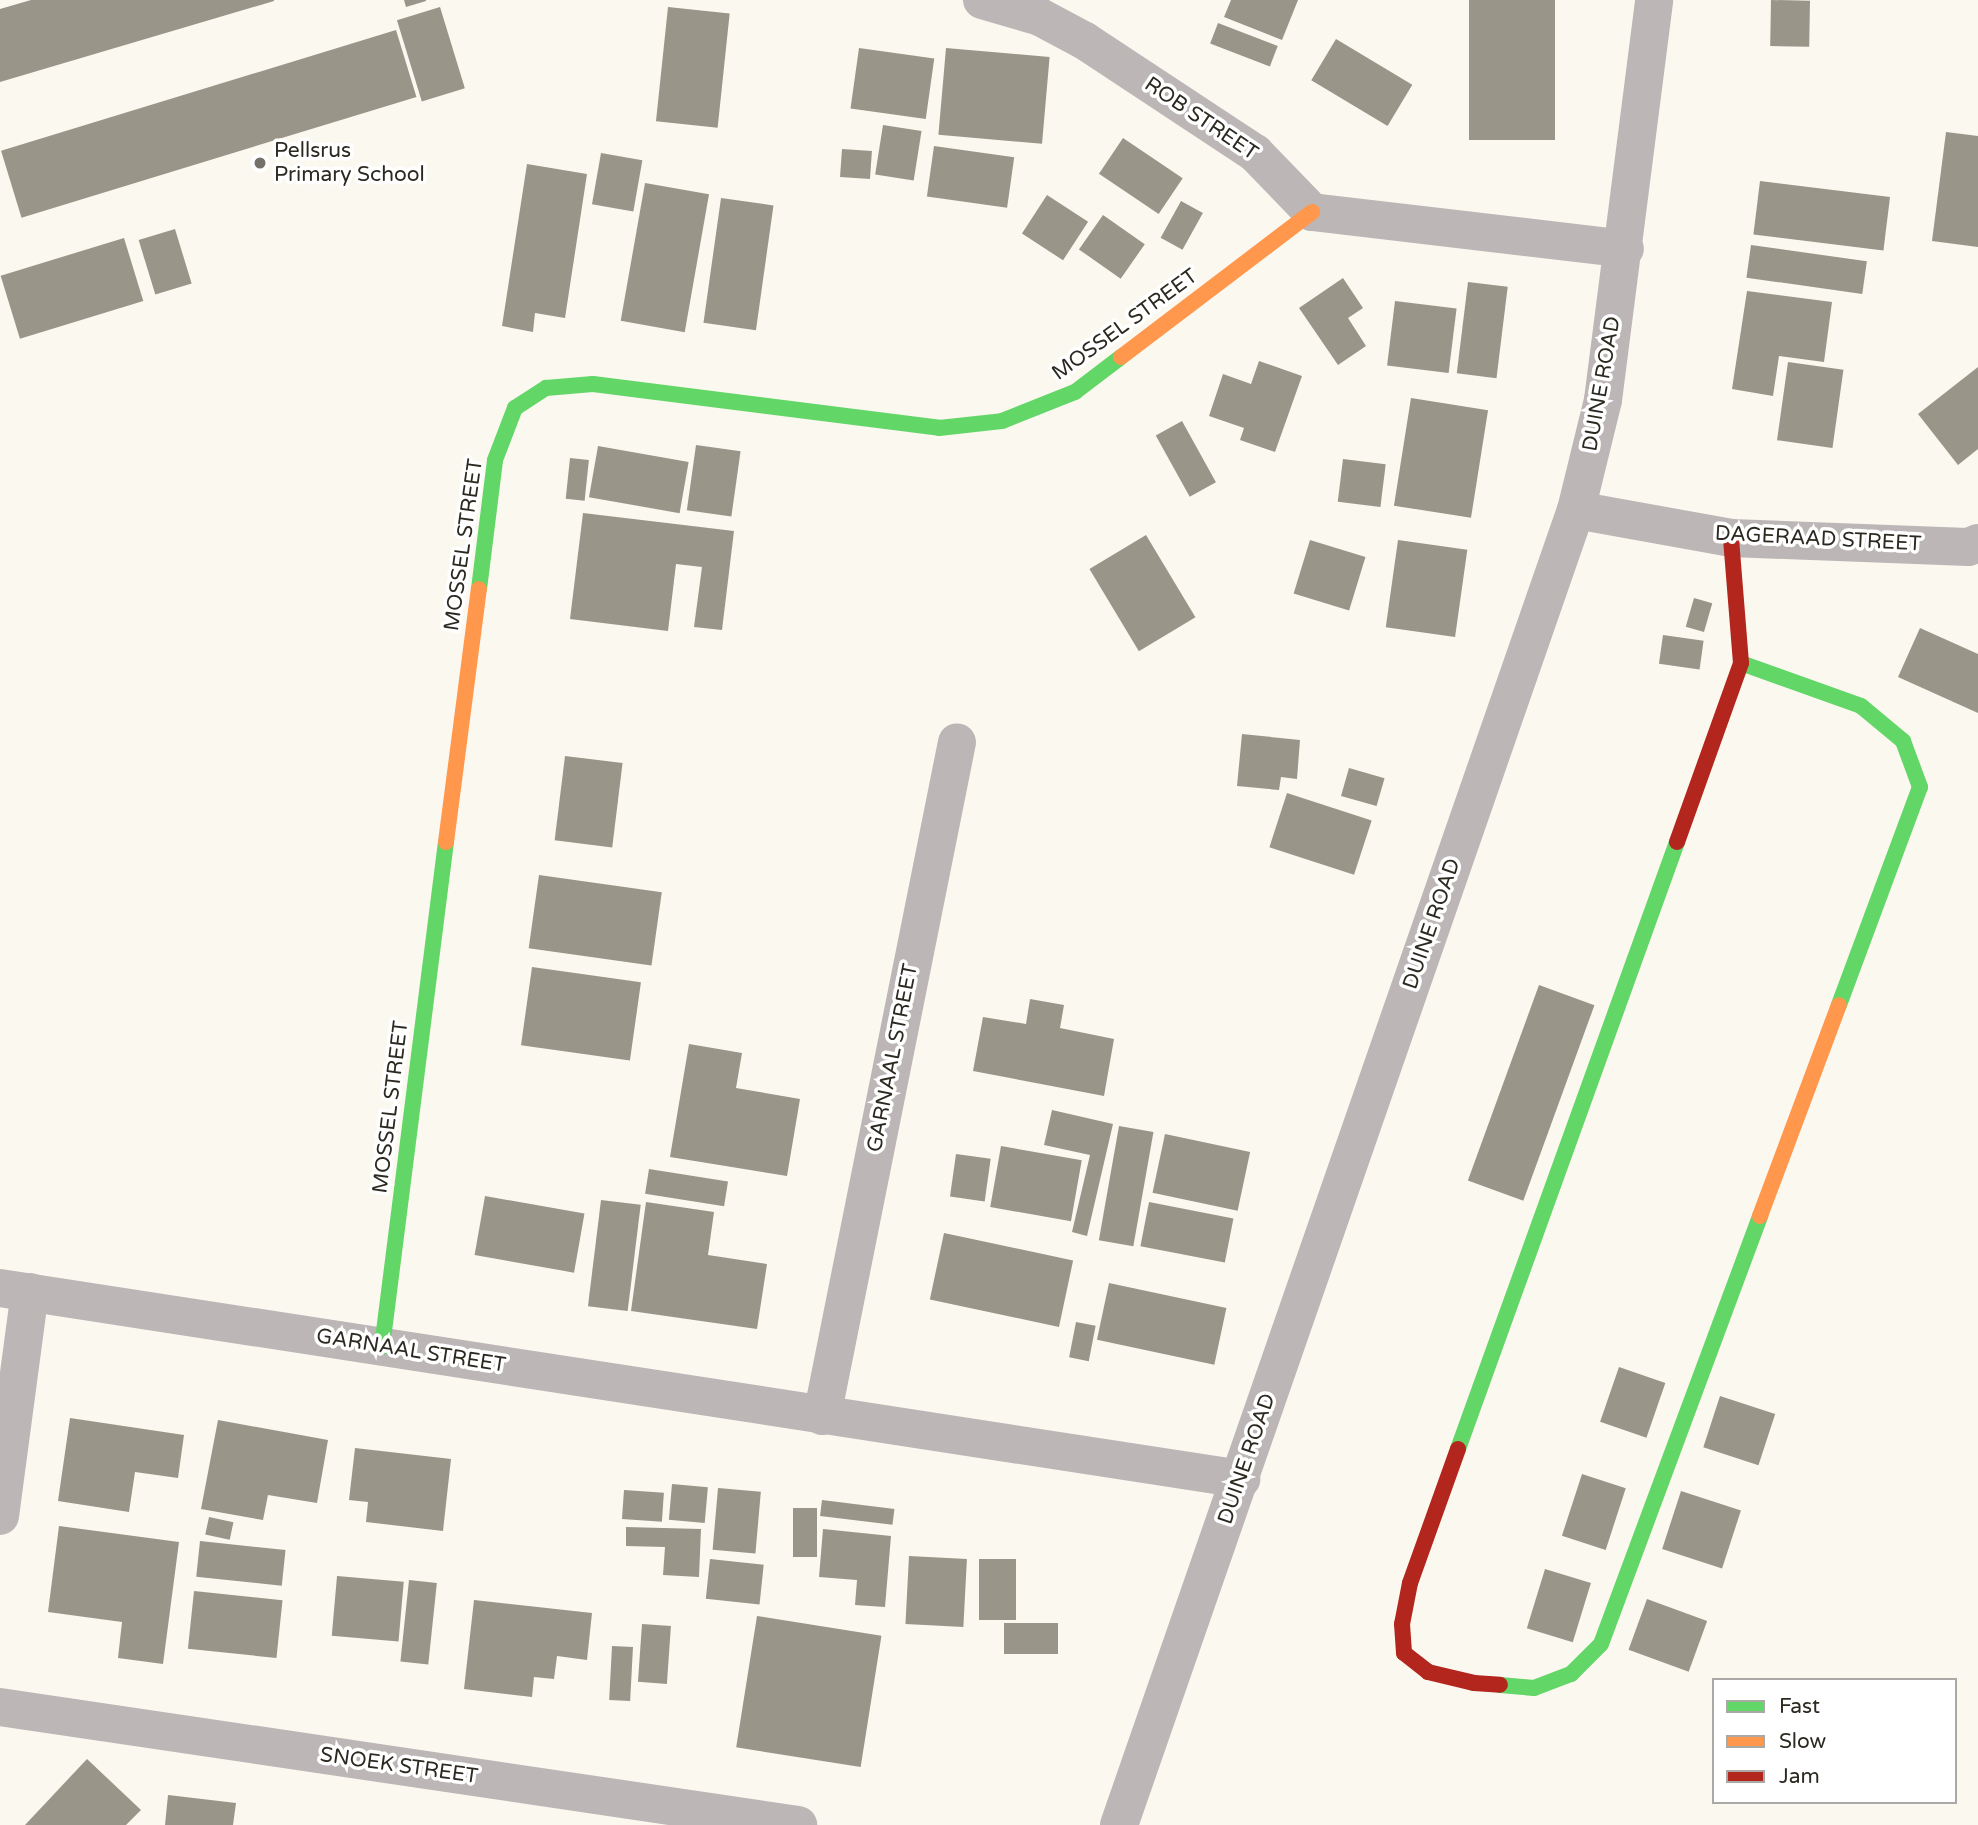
<!DOCTYPE html>
<html>
<head>
<meta charset="utf-8">
<style>
	body { margin:0 }
	#map { position:relative; width:1978px; height:1825px; overflow:hidden; background:#fbf8f0; font-family:"Varela Round",sans-serif }
	div>[style] { position:absolute }
	.building>* { inset:0; background:#999589; transform-origin:0 0 }
	.street>* { height:38px; margin:-19px; padding:0 19px; transform-origin:19px; border-radius:19px; background:#bdb6b6 }
	.fast>* { height:16px; margin:-8px; padding:0 8px; transform-origin:8px; border-radius:8px; background:#63d668 }
	.slow>* { height:16px; margin:-8px; padding:0 8px; transform-origin:8px; border-radius:8px; background:#ff974d }
	.jam>* { height:16px; margin:-8px; padding:0 8px; transform-origin:8px; border-radius:8px; background:#b3261e }
	.dots>* { width:19px; height:19px; translate:-50% -50%; box-sizing:border-box; border:4px solid #fff; border-radius:50% }
	span { translate:-50% -50%; white-space:nowrap; text-align:center; line-height:1.15; -webkit-text-stroke:7px #fff; paint-order:stroke }
	.street-label { font-size:21px; color:#2c2920 }
	.poi-label { font-size:21px; color:#2c2920 }
	.left { translate:0 -50%; text-align:left }
	.legend { position:absolute; left:1712px; top:1678px; width:245px; height:126px; box-sizing:border-box; background:#fff; border:2px solid #aba9a6; margin:0; padding:9px 12px; list-style:none; font-size:21px; color:#2c2920 }
	.legend li { display:flex; align-items:center; gap:14px; height:35px }
	.legend b { width:35px; border:2px solid #aba9a6 }
</style>
</head>
<body>
<div id="map">
	<div class="building">
		<i style="clip-path:polygon(31px 0,274px 0,274px 1px,0 82px,0 9px)"></i>
		<i style="clip-path:polygon(404px 0,426px 0,426px 1px,406px 7px)"></i>
		<i style="clip-path:polygon(1231px 0,1298px 0,1282px 40px,1224px 17px)"></i>
		<i style="left:1469px;top:0;width:86px;height:140px"></i>
		<i style="left:1771px;top:0;width:39px;height:46px;rotate:1deg"></i>
		<i style="left:440px;top:7px;width:85px;height:45px;rotate:73deg"></i>
		<i style="left:668px;top:7px;width:62px;height:115px;rotate:6deg"></i>
		<i style="left:1218px;top:23px;width:64px;height:22px;rotate:21deg"></i>
		<i style="left:396px;top:30px;width:70px;height:413px;rotate:73deg"></i>
		<i style="left:1336px;top:39px;width:89px;height:48px;rotate:31deg"></i>
		<i style="left:859px;top:48px;width:76px;height:61px;rotate:8deg"></i>
		<i style="left:946px;top:48px;width:104px;height:87px;rotate:5deg"></i>
		<i style="left:883px;top:125px;width:39px;height:50px;rotate:9deg"></i>
		<i style="clip-path:polygon(1946px 132px,1978px 136px,1978px 247px,1932px 241px)"></i>
		<i style="left:1123px;top:138px;width:72px;height:43px;rotate:34deg"></i>
		<i style="left:934px;top:146px;width:81px;height:51px;rotate:8deg"></i>
		<i style="left:842px;top:149px;width:30px;height:28px;rotate:4deg"></i>
		<i style="left:601px;top:153px;width:42px;height:52px;rotate:10deg"></i>
		<i style="clip-path:polygon(527px 164px,587px 174px,565px 318px,535px 313px,533px 332px,502px 326px)"></i>
		<i style="left:1760px;top:181px;width:131px;height:54px;rotate:7deg"></i>
		<i style="left:645px;top:183px;width:65px;height:140px;rotate:10deg"></i>
		<i style="left:1047px;top:195px;width:49px;height:46px;rotate:33deg"></i>
		<i style="left:721px;top:198px;width:53px;height:126px;rotate:8deg"></i>
		<i style="left:1181px;top:201px;width:25px;height:42px;rotate:29deg"></i>
		<i style="left:1103px;top:215px;width:51px;height:42px;rotate:35deg"></i>
		<i style="left:175px;top:229px;width:57px;height:38px;rotate:73deg"></i>
		<i style="left:124px;top:238px;width:66px;height:129px;rotate:73deg"></i>
		<i style="left:1751px;top:245px;width:117px;height:33px;rotate:8deg"></i>
		<i style="clip-path:polygon(1343px 278px,1363px 308px,1348px 318px,1366px 346px,1338px 365px,1299px 308px)"></i>
		<i style="left:1468px;top:282px;width:40px;height:92px;rotate:7deg"></i>
		<i style="clip-path:polygon(1747px 291px,1832px 302px,1824px 362px,1779px 356px,1773px 396px,1732px 389px)"></i>
		<i style="left:1395px;top:301px;width:62px;height:65px;rotate:7deg"></i>
		<i style="clip-path:polygon(1259px 361px,1302px 376px,1275px 452px,1240px 440px,1244px 428px,1209px 416px,1223px 374px,1251px 384px)"></i>
		<i style="left:1788px;top:362px;width:56px;height:79px;rotate:8deg"></i>
		<i style="clip-path:polygon(1978px 367px,1978px 449px,1958px 465px,1918px 414px)"></i>
		<i style="left:1411px;top:398px;width:78px;height:109px;rotate:9deg"></i>
		<i style="left:1182px;top:421px;width:70px;height:30px;rotate:61deg"></i>
		<i style="left:696px;top:445px;width:45px;height:66px;rotate:8deg"></i>
		<i style="left:598px;top:446px;width:92px;height:52px;rotate:10deg"></i>
		<i style="left:570px;top:458px;width:19px;height:41px;rotate:6deg"></i>
		<i style="left:1343px;top:459px;width:43px;height:43px;rotate:7deg"></i>
		<i style="clip-path:polygon(583px 513px,734px 531px,722px 630px,694px 627px,702px 567px,676px 564px,668px 631px,570px 619px)"></i>
		<i style="left:1146px;top:535px;width:96px;height:66px;rotate:59deg"></i>
		<i style="left:1310px;top:540px;width:58px;height:56px;rotate:17deg"></i>
		<i style="left:1398px;top:540px;width:70px;height:88px;rotate:8deg"></i>
		<i style="left:1694px;top:598px;width:19px;height:30px;rotate:16deg"></i>
		<i style="clip-path:polygon(1920px 628px,1978px 654px,1978px 713px,1898px 677px)"></i>
		<i style="left:1663px;top:635px;width:41px;height:29px;rotate:8deg"></i>
		<i style="clip-path:polygon(1242px 734px,1300px 740px,1297px 779px,1281px 777px,1279px 790px,1237px 786px)"></i>
		<i style="left:565px;top:756px;width:58px;height:85px;rotate:7deg"></i>
		<i style="left:1349px;top:768px;width:37px;height:29px;rotate:16deg"></i>
		<i style="left:1287px;top:793px;width:89px;height:57px;rotate:18deg"></i>
		<i style="left:539px;top:875px;width:124px;height:74px;rotate:8deg"></i>
		<i style="left:532px;top:967px;width:110px;height:79px;rotate:8deg"></i>
		<i style="left:1539px;top:985px;width:59px;height:208px;rotate:20deg"></i>
		<i style="clip-path:polygon(1030px 999px,1064px 1005px,1060px 1028px,1114px 1039px,1104px 1096px,973px 1071px,983px 1017px,1026px 1024px)"></i>
		<i style="clip-path:polygon(689px 1044px,742px 1053px,736px 1088px,800px 1099px,787px 1176px,670px 1157px)"></i>
		<i style="clip-path:polygon(1052px 1110px,1113px 1124px,1087px 1236px,1072px 1232px,1090px 1155px,1044px 1145px)"></i>
		<i style="left:1119px;top:1126px;width:35px;height:116px;rotate:10deg"></i>
		<i style="left:1165px;top:1134px;width:87px;height:60px;rotate:12deg"></i>
		<i style="left:1001px;top:1146px;width:82px;height:62px;rotate:10deg"></i>
		<i style="left:956px;top:1154px;width:35px;height:43px;rotate:8deg"></i>
		<i style="left:649px;top:1169px;width:80px;height:25px;rotate:9deg"></i>
		<i style="left:485px;top:1196px;width:101px;height:60px;rotate:10deg"></i>
		<i style="left:601px;top:1200px;width:40px;height:107px;rotate:7deg"></i>
		<i style="clip-path:polygon(646px 1202px,714px 1212px,708px 1255px,767px 1264px,757px 1329px,631px 1311px)"></i>
		<i style="left:1149px;top:1202px;width:86px;height:45px;rotate:11deg"></i>
		<i style="left:944px;top:1233px;width:132px;height:68px;rotate:12deg"></i>
		<i style="left:1109px;top:1283px;width:120px;height:58px;rotate:12deg"></i>
		<i style="left:1076px;top:1322px;width:20px;height:36px;rotate:11deg"></i>
		<i style="left:1619px;top:1367px;width:49px;height:58px;rotate:19deg"></i>
		<i style="left:1720px;top:1396px;width:58px;height:54px;rotate:18deg"></i>
		<i style="clip-path:polygon(70px 1418px,184px 1435px,178px 1478px,135px 1472px,129px 1512px,58px 1501px)"></i>
		<i style="clip-path:polygon(218px 1420px,328px 1440px,317px 1503px,268px 1495px,263px 1520px,201px 1509px)"></i>
		<i style="clip-path:polygon(355px 1448px,451px 1459px,443px 1531px,366px 1522px,368px 1502px,349px 1500px)"></i>
		<i style="left:1582px;top:1474px;width:46px;height:65px;rotate:18deg"></i>
		<i style="left:672px;top:1484px;width:36px;height:36px;rotate:5deg"></i>
		<i style="left:718px;top:1488px;width:43px;height:62px;rotate:5deg"></i>
		<i style="left:624px;top:1490px;width:40px;height:29px;rotate:4deg"></i>
		<i style="left:1681px;top:1491px;width:63px;height:61px;rotate:18deg"></i>
		<i style="left:822px;top:1500px;width:73px;height:16px;rotate:7deg"></i>
		<i style="left:793px;top:1508px;width:24px;height:49px"></i>
		<i style="left:209px;top:1517px;width:25px;height:18px;rotate:12deg"></i>
		<i style="clip-path:polygon(59px 1526px,179px 1542px,163px 1664px,118px 1658px,122px 1622px,48px 1612px)"></i>
		<i style="clip-path:polygon(626px 1527px,701px 1529px,699px 1577px,663px 1575px,665px 1547px,626px 1546px)"></i>
		<i style="clip-path:polygon(823px 1529px,891px 1536px,885px 1607px,855px 1605px,857px 1580px,819px 1577px)"></i>
		<i style="left:200px;top:1541px;width:86px;height:36px;rotate:6deg"></i>
		<i style="left:909px;top:1556px;width:58px;height:68px;rotate:3deg"></i>
		<i style="left:710px;top:1559px;width:54px;height:40px;rotate:6deg"></i>
		<i style="left:979px;top:1559px;width:37px;height:61px"></i>
		<i style="left:1545px;top:1569px;width:48px;height:62px;rotate:17deg"></i>
		<i style="left:337px;top:1576px;width:67px;height:60px;rotate:5deg"></i>
		<i style="left:409px;top:1580px;width:28px;height:82px;rotate:6deg"></i>
		<i style="left:194px;top:1591px;width:89px;height:58px;rotate:6deg"></i>
		<i style="left:1647px;top:1599px;width:64px;height:54px;rotate:20deg"></i>
		<i style="clip-path:polygon(474px 1600px,592px 1613px,587px 1660px,557px 1656px,554px 1679px,534px 1677px,532px 1697px,464px 1689px)"></i>
		<i style="left:757px;top:1616px;width:126px;height:133px;rotate:9deg"></i>
		<i style="left:1058px;top:1623px;width:31px;height:54px;rotate:90deg"></i>
		<i style="left:642px;top:1624px;width:29px;height:58px;rotate:4deg"></i>
		<i style="left:612px;top:1646px;width:21px;height:54px;rotate:3deg"></i>
		<i style="clip-path:polygon(87px 1759px,141px 1810px,126px 1825px,25px 1825px)"></i>
		<i style="clip-path:polygon(168px 1795px,236px 1803px,233px 1825px,165px 1825px)"></i>
	</div>
	<div class="street">
		<i style="left:982px;top:0;width:60px;rotate:16.3deg"></i>
		<i style="left:1040px;top:17px;width:51px;rotate:28.1deg"></i>
		<i style="left:1085px;top:41px;width:204px;rotate:33.4deg"></i>
		<i style="left:1255px;top:153px;width:82px;rotate:46deg"></i>
		<i style="left:1312px;top:212px;width:315px;rotate:6.7deg"></i>
		<i style="left:1576px;top:510px;width:158px;rotate:10.2deg"></i>
		<i style="left:1731px;top:538px;width:237px;rotate:2.2deg"></i>
		<i style="left:1968px;top:547px;width:11px;rotate:-22deg"></i>
		<i style="left:0;top:1288px;width:1256px;rotate:8.75deg"></i>
		<i style="left:822px;top:1416px;width:687px;rotate:-78.67deg"></i>
		<i style="left:0;top:1516px;width:226px;rotate:-82.4deg"></i>
		<i style="left:0;top:1707px;width:807px;rotate:8.41deg"></i>
		<i style="left:1119px;top:1825px;width:1392px;rotate:-70.84deg"></i>
		<i style="left:1576px;top:510px;width:113px;rotate:-76.2deg"></i>
		<i style="left:1603px;top:400px;width:403px;rotate:-82.7deg"></i>
	</div>
	<div class="fast">
		<i style="left:479px;top:589px;width:130px;rotate:-82.9deg"></i>
		<i style="left:495px;top:460px;width:56px;rotate:-69deg"></i>
		<i style="left:515px;top:408px;width:37px;rotate:-33deg"></i>
		<i style="left:546px;top:388px;width:47px;rotate:-4.9deg"></i>
		<i style="left:593px;top:384px;width:349px;rotate:7.2deg"></i>
		<i style="left:939px;top:428px;width:63px;rotate:-6.3deg"></i>
		<i style="left:1002px;top:421px;width:79px;rotate:-21.7deg"></i>
		<i style="left:1075px;top:392px;width:58px;rotate:-37.3deg"></i>
		<i style="left:1741px;top:663px;width:127px;rotate:19.7deg"></i>
		<i style="left:1861px;top:706px;width:55px;rotate:39.8deg"></i>
		<i style="left:1903px;top:741px;width:49px;rotate:69.7deg"></i>
		<i style="left:1920px;top:787px;width:233px;rotate:110.4deg"></i>
		<i style="left:382px;top:1347px;width:509px;rotate:-82.78deg"></i>
		<i style="left:1458px;top:1449px;width:645px;rotate:-70.16deg"></i>
		<i style="left:1500px;top:1685px;width:34px;rotate:5deg"></i>
		<i style="left:1534px;top:1688px;width:40px;rotate:-21deg"></i>
		<i style="left:1571px;top:1674px;width:42px;rotate:-45deg"></i>
		<i style="left:1601px;top:1644px;width:457px;rotate:-69.6deg"></i>
	</div>
	<div class="slow">
		<i style="left:1121px;top:357px;width:240px;rotate:-37.2deg"></i>
		<i style="left:446px;top:842px;width:255px;rotate:-82.6deg"></i>
		<i style="left:1760px;top:1216px;width:225px;rotate:-69.5deg"></i>
	</div>
	<div class="jam">
		<i style="left:1677px;top:842px;width:190px;rotate:-70.3deg"></i>
		<i style="left:1741px;top:663px;width:125px;rotate:-94.6deg"></i>
		<i style="left:1458px;top:1449px;width:142px;rotate:109.7deg"></i>
		<i style="left:1410px;top:1583px;width:42px;rotate:101deg"></i>
		<i style="left:1402px;top:1624px;width:29px;rotate:86deg"></i>
		<i style="left:1404px;top:1653px;width:31px;rotate:38deg"></i>
		<i style="left:1428px;top:1672px;width:47px;rotate:13.4deg"></i>
		<i style="left:1474px;top:1683px;width:26px;rotate:4deg"></i>
	</div>
	<div class="dots">
		<i style="left:260px;top:163px;background:#747169"></i>
	</div>
	<div class="street-label">
		<span style="left:1201px;top:119px;rotate:34deg">ROB STREET</span>
		<span style="left:1125px;top:325px;rotate:-36deg">MOSSEL STREET</span>
		<span style="left:1602px;top:384px;rotate:-80deg">DUINE ROAD</span>
		<span style="left:1818px;top:539px;rotate:3deg">DAGERAAD STREET</span>
		<span style="left:464px;top:545px;rotate:-82deg">MOSSEL STREET</span>
		<span style="left:1432px;top:924px;rotate:-71deg">DUINE ROAD</span>
		<span style="left:893px;top:1058px;rotate:-79deg">GARNAAL STREET</span>
		<span style="left:391px;top:1107px;rotate:-83deg">MOSSEL STREET</span>
		<span style="left:411px;top:1351px;rotate:9deg">GARNAAL STREET</span>
		<span style="left:1247px;top:1459px;rotate:-71deg">DUINE ROAD</span>
		<span style="left:399px;top:1766px;rotate:8deg">SNOEK STREET</span>
	</div>
	<div class="poi-label">
		<span class="left" style="left:274px;top:163px">Pellsrus<br>Primary School</span>
	</div>
	<ul class="legend">
	<li><b style="height:9px;background:#63d668"></b>Fast</li>
	<li><b style="height:9px;background:#ff974d"></b>Slow</li>
	<li><b style="height:9px;background:#b3261e"></b>Jam</li>
	</ul>
</div>
</body>
</html>
